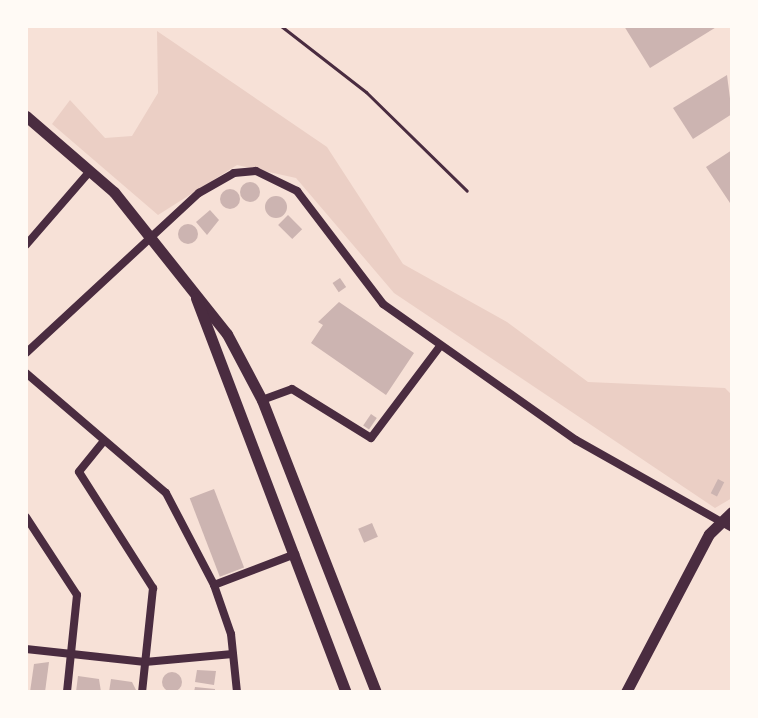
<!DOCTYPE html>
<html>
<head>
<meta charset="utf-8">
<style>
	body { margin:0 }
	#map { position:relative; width:758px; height:718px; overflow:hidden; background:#f7e1d7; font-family:Rubik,sans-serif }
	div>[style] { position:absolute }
	.green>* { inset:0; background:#ebcfc5 }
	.building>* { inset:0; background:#ccb4b1; transform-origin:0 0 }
	.round { border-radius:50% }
	.path>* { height:3px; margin:-1.5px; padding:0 1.5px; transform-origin:1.5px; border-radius:1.5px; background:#4a2c40 }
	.minor>* { height:8px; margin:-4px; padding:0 4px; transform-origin:4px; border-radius:4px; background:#4a2c40 }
	.tertiary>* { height:11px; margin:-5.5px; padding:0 5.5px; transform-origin:5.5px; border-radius:5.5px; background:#4a2c40 }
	span { translate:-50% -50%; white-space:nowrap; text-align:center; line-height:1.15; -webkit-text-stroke:6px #fffaf5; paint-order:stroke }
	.frame { position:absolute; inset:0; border:28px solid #fffaf5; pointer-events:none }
</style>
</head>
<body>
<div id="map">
	<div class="green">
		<i style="clip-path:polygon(157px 31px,327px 147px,403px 264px,507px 322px,588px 382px,725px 388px,732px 395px,732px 498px,715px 508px,394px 293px,296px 178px,237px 165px,158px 215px,52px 124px,70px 100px,105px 138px,132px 136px,158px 93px)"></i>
	</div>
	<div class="building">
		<i style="clip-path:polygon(624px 26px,718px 26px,650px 68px)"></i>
		<i style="clip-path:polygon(727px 75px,732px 114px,693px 139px,673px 108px)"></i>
		<i style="clip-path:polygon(732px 150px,732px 206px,706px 167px)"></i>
		<i class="round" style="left:240px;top:182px;width:20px;height:20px"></i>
		<i class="round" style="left:220px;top:189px;width:20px;height:20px"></i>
		<i class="round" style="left:265px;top:196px;width:22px;height:22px"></i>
		<i style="clip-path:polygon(210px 210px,219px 220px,207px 235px,196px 222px)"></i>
		<i style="left:288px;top:215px;width:20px;height:14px;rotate:45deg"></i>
		<i class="round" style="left:178px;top:224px;width:20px;height:20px"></i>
		<i style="left:340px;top:278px;width:11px;height:9px;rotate:56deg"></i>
		<i style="clip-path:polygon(339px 302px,414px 353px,386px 395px,311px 343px,323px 325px,318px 322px)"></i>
		<i style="left:371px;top:414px;width:7px;height:14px;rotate:34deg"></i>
		<i style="left:718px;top:479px;width:7px;height:16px;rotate:27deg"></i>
		<i style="left:214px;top:489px;width:84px;height:26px;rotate:69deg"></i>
		<i style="left:372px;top:523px;width:15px;height:15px;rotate:67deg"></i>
		<i style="clip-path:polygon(49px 662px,45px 692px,30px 692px,34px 664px)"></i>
		<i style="clip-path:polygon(197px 670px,216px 671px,214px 685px,195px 682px)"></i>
		<i class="round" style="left:162px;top:672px;width:20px;height:20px"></i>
		<i style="clip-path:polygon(78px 676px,99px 679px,101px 692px,76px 692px)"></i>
		<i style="clip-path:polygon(111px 679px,132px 682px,137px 692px,109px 692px)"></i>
		<i style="clip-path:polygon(195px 687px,215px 689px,215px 692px,194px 692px)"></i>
	</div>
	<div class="path">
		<i style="left:281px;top:26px;width:108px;rotate:37.8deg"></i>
		<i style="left:366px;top:92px;width:141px;rotate:44.4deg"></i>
	</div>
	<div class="minor">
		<i style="left:26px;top:245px;width:98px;rotate:-49.1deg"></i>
		<i style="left:26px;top:353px;width:236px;rotate:-42.8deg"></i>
		<i style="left:199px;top:193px;width:40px;rotate:-29.7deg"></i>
		<i style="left:234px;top:173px;width:22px;rotate:-5deg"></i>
		<i style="left:256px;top:171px;width:46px;rotate:26deg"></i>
		<i style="left:297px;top:191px;width:142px;rotate:52.7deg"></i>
		<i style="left:383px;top:304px;width:236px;rotate:35.2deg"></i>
		<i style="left:576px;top:440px;width:179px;rotate:29.4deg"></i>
		<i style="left:26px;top:373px;width:184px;rotate:40.6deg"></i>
		<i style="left:166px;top:493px;width:104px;rotate:62.4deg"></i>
		<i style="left:214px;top:585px;width:52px;rotate:70.9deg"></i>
		<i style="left:231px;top:634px;width:58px;rotate:84.1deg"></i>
		<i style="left:262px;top:400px;width:32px;rotate:-20deg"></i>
		<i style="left:292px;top:389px;width:93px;rotate:31.8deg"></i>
		<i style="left:371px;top:438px;width:115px;rotate:-53.1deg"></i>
		<i style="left:103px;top:442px;width:38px;rotate:129deg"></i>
		<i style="left:79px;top:472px;width:138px;rotate:57.5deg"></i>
		<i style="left:153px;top:588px;width:105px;rotate:96deg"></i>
		<i style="left:26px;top:517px;width:93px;rotate:56.8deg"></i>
		<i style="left:77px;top:595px;width:98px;rotate:95.9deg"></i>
		<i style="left:214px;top:585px;width:87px;rotate:-20.9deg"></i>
		<i style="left:26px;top:649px;width:120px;rotate:6.2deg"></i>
		<i style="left:145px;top:662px;width:88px;rotate:-5.2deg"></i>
	</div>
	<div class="tertiary">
		<i style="left:26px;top:116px;width:116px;rotate:40.8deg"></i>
		<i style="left:114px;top:192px;width:181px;rotate:51.5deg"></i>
		<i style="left:227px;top:334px;width:75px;rotate:62.1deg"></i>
		<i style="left:262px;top:400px;width:313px;rotate:68.7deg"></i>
		<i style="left:196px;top:298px;width:422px;rotate:69.2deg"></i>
		<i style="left:626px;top:692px;width:178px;rotate:-62.3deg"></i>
		<i style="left:709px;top:534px;width:32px;rotate:-44deg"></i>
	</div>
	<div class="frame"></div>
</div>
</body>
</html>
